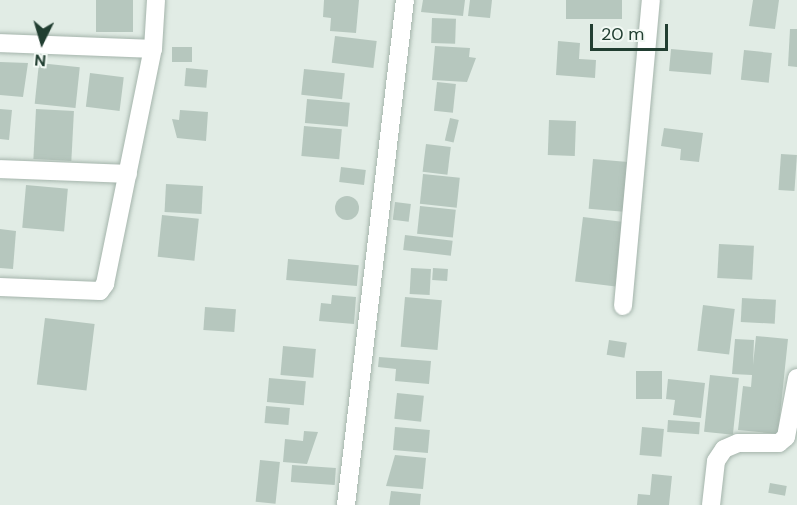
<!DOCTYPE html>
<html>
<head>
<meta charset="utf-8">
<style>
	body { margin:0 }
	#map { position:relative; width:797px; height:505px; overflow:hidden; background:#e1ece5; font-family:"DM Sans",sans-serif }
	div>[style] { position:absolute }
	.building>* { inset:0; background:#b6c7be; transform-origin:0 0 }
	.round { border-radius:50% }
	.roads { filter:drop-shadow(0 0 2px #a4b4ab) drop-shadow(0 0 2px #a4b4ab) }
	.minor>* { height:18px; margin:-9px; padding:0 9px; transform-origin:9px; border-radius:9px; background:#fff }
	span { translate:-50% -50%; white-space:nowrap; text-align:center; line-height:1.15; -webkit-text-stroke:4.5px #f2f9f4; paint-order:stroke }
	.north { position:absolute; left:12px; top:12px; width:60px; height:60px; -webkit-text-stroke:4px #f2f9f4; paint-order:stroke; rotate:185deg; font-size:16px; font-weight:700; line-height:24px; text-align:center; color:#213e31 }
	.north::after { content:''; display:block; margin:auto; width:21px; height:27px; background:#213e31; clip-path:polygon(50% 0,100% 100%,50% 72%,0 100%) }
	.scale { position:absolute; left:590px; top:24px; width:78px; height:27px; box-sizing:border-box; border:3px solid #213e31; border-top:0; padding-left:8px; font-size:18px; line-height:21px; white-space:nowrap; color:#213e31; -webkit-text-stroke:4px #f2f9f4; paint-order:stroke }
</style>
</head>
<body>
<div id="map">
	<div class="building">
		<i style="left:96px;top:0;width:37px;height:32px"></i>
		<i style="clip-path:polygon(324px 0,359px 0,356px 33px,330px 31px,331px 18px,323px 17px)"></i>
		<i style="clip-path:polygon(423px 0,465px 0,463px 16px,421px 12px)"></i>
		<i style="clip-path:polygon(470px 0,492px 0,490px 18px,468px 16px)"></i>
		<i style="left:566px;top:0;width:56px;height:19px"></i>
		<i style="clip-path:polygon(753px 0,779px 0,775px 29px,749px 26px)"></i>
		<i style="left:432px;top:18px;width:24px;height:25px;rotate:2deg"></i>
		<i style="clip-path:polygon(790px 29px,797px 29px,797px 67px,788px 66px)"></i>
		<i style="left:335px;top:36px;width:42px;height:27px;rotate:7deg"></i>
		<i style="clip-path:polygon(558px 41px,580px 43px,579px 59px,596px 60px,595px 78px,556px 75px)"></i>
		<i style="clip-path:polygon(435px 46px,470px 48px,469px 57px,476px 58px,467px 82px,432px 80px)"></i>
		<i style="left:172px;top:47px;width:20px;height:15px"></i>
		<i style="left:671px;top:49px;width:42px;height:22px;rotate:5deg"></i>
		<i style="left:744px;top:50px;width:28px;height:30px;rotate:6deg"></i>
		<i style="clip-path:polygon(0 62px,28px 63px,23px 97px,0 95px)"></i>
		<i style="left:39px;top:63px;width:41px;height:41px;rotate:6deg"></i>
		<i style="left:186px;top:68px;width:22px;height:18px;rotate:5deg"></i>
		<i style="left:304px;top:69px;width:41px;height:26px;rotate:6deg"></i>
		<i style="left:90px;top:73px;width:34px;height:34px;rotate:7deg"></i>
		<i style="left:437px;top:82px;width:19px;height:29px;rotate:6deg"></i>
		<i style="left:307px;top:99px;width:43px;height:24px;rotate:5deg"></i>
		<i style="clip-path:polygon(0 109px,12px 110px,9px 140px,0 139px)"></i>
		<i style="left:36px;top:109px;width:38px;height:50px;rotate:3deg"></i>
		<i style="clip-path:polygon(180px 110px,208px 112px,206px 141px,177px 138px,172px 119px,179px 120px)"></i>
		<i style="left:450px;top:118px;width:9px;height:23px;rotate:13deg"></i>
		<i style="left:549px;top:120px;width:27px;height:35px;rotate:2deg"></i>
		<i style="left:304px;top:126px;width:38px;height:30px;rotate:5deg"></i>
		<i style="clip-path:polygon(664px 128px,703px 133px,699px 162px,680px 160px,681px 149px,661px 146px)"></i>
		<i style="left:426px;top:144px;width:25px;height:28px;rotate:7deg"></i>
		<i style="left:781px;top:154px;width:16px;height:36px;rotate:4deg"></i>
		<i style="left:593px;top:159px;width:35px;height:50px;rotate:5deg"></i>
		<i style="left:341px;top:167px;width:25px;height:15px;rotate:7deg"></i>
		<i style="left:423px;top:174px;width:37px;height:30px;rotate:6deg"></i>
		<i style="left:166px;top:184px;width:37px;height:28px;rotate:3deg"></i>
		<i style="left:26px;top:185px;width:42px;height:43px;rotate:5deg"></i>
		<i class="round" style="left:335px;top:196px;width:24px;height:24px"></i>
		<i style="left:395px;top:202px;width:16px;height:18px;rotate:7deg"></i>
		<i style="left:420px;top:206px;width:36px;height:28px;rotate:6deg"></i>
		<i style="left:162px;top:215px;width:37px;height:42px;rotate:6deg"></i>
		<i style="left:583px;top:217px;width:41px;height:65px;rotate:7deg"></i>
		<i style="clip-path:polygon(0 229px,16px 231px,13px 269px,0 268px)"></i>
		<i style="left:405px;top:235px;width:48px;height:15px;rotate:7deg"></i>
		<i style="left:719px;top:244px;width:35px;height:34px;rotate:3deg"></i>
		<i style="left:288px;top:259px;width:71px;height:21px;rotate:5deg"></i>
		<i style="left:411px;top:268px;width:20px;height:26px;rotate:3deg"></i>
		<i style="left:433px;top:268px;width:15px;height:12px;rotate:4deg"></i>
		<i style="clip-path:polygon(332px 295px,356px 297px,354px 324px,319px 321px,321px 303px,331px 304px)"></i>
		<i style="left:405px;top:297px;width:37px;height:50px;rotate:5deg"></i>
		<i style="left:742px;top:298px;width:34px;height:24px;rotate:3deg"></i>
		<i style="left:703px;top:305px;width:32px;height:46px;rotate:7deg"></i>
		<i style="left:205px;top:307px;width:31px;height:23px;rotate:4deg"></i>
		<i style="left:45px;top:318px;width:50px;height:67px;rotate:7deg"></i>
		<i style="clip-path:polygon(756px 336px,788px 339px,778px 434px,738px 430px,743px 386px,751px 387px,752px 375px,732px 374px,735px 339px,754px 340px,753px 365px)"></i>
		<i style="left:609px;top:340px;width:18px;height:15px;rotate:9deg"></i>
		<i style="left:283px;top:346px;width:33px;height:29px;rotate:5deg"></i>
		<i style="clip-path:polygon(379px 357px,431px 361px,429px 384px,395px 381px,396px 369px,378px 367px)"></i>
		<i style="left:636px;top:371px;width:26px;height:28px"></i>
		<i style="left:710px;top:375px;width:29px;height:57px;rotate:6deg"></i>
		<i style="left:269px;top:378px;width:37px;height:24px;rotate:5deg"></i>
		<i style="clip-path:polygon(668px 379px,705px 383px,701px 418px,673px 415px,675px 400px,666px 399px)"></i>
		<i style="left:397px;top:393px;width:27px;height:26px;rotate:6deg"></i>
		<i style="left:266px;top:406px;width:24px;height:17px;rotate:5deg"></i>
		<i style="left:668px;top:420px;width:32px;height:12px;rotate:4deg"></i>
		<i style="left:395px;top:427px;width:35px;height:23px;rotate:5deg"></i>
		<i style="left:642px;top:427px;width:22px;height:28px;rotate:5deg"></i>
		<i style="clip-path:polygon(304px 431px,318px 432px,307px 464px,283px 462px,285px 439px,303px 441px)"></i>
		<i style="clip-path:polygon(395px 455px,426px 458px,423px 489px,386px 486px)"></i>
		<i style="left:260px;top:460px;width:20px;height:42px;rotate:6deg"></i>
		<i style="left:292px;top:465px;width:44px;height:17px;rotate:4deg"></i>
		<i style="clip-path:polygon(652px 474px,672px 476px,669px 505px,637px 505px,638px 494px,650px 495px)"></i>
		<i style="left:770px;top:483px;width:17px;height:10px;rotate:10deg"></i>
		<i style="clip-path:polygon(391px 491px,421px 494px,420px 505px,389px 505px)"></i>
	</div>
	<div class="roads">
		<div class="minor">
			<i style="left:0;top:43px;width:153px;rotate:2.2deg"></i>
			<i style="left:0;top:169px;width:128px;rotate:2.2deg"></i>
			<i style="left:0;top:287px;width:100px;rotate:2.3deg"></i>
			<i style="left:100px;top:291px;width:9px;rotate:-54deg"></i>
			<i style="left:105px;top:284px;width:240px;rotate:-78.5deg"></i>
			<i style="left:153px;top:49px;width:49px;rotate:-86.5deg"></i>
			<i style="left:623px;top:306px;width:307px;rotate:-84.8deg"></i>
			<i style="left:346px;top:505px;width:508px;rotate:-83.34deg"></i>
			<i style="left:711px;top:505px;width:44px;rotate:-83.5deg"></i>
			<i style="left:716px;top:461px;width:14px;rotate:-56deg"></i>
			<i style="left:724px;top:449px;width:15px;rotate:-23deg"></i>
			<i style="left:738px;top:443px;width:41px"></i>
			<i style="left:779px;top:443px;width:9px;rotate:-41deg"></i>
			<i style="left:786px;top:437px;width:60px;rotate:-79.4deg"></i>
		</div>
	</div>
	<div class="north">N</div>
	<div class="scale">20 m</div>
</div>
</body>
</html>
